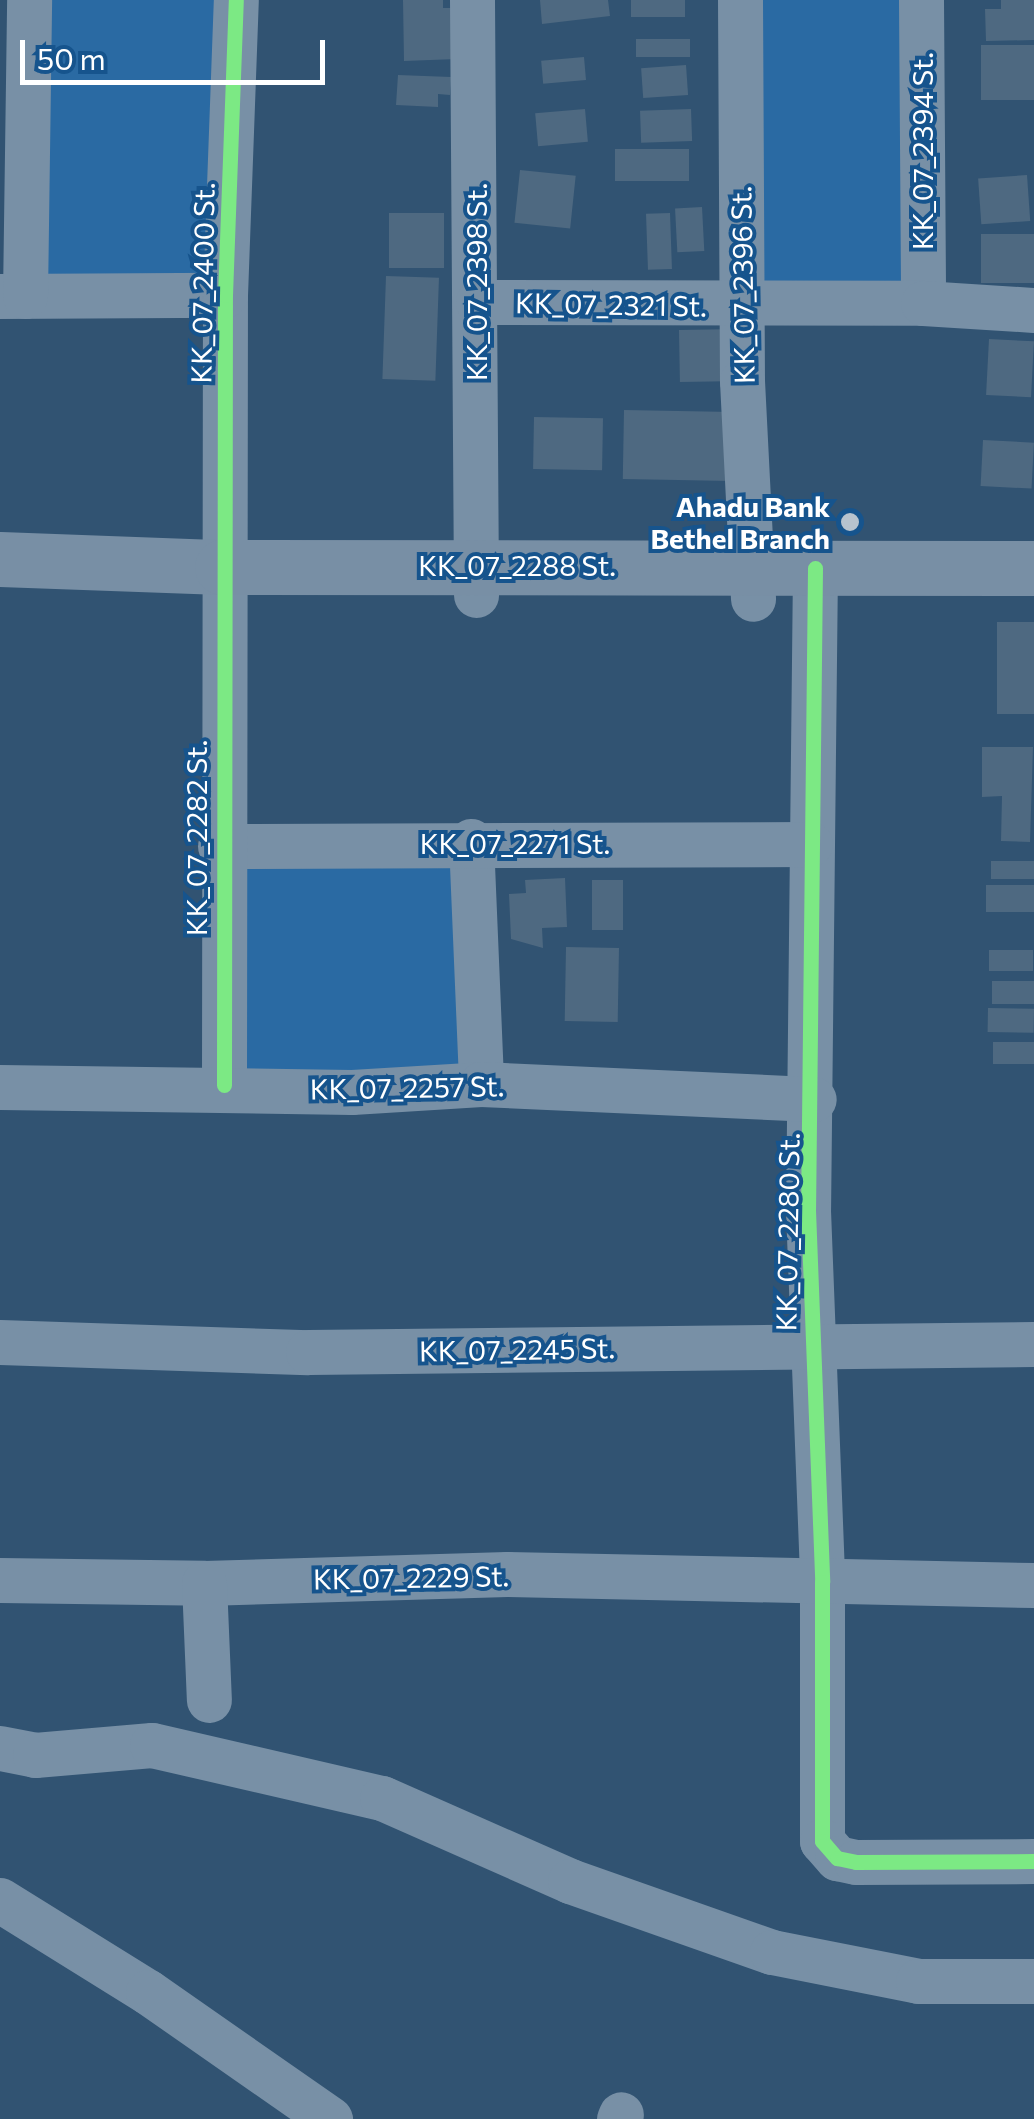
<!DOCTYPE html>
<html>
<head>
<meta charset="utf-8">
<style>
	body { margin:0 }
	#map { position:relative; width:1034px; height:2119px; overflow:hidden; background:#315372; font-family:Commissioner,sans-serif }
	div>[style] { position:absolute }
	.green>* { inset:0; background:#2a6aa3; transform-origin:0 0 }
	.building>* { inset:0; background:#4e6981; transform-origin:0 0 }
	.minor>* { height:45px; margin:-22.5px; padding:0 22.5px; transform-origin:22.5px; border-radius:22.5px; background:#7890a6 }
	.major>* { height:55px; margin:-27.5px; padding:0 27.5px; transform-origin:27.5px; border-radius:27.5px; background:#788fa5 }
	.cycleway>* { height:15px; margin:-7.5px; padding:0 7.5px; transform-origin:7.5px; border-radius:7.5px; background:#7ce984 }
	.dots>* { width:28px; height:28px; translate:-50% -50%; box-sizing:border-box; border:5px solid #16548d; border-radius:50% }
	span { translate:-50% -50%; white-space:nowrap; text-align:center; line-height:1.15; -webkit-text-stroke:8px #16548d; paint-order:stroke }
	.street-label { font-size:28px; color:#fff }
	.poi-label { font-size:28px; color:#fff; font-weight:700 }
	.right { translate:-100% -50%; text-align:right }
	.scale { position:absolute; left:20px; top:40px; width:305px; height:45px; box-sizing:border-box; border:5px solid #fff; border-top:0; padding-left:12px; font-size:30px; line-height:35px; white-space:nowrap; color:#fff; -webkit-text-stroke:8px #16548d; paint-order:stroke }
</style>
</head>
<body>
<div id="map">
	<div class="green">
		<i style="left:29px;top:0;width:207px;height:296px"></i>
		<i style="left:740px;top:0;width:181px;height:306px"></i>
		<i style="left:471px;top:841px;width:243px;height:251px;rotate:88deg"></i>
	</div>
	<div class="building">
		<i style="clip-path:polygon(403px 0,443px 0,443px 8px,456px 8px,457px 59px,404px 61px)"></i>
		<i style="clip-path:polygon(540px 0,608px 0,610px 16px,542px 24px)"></i>
		<i style="left:631px;top:0;width:54px;height:17px"></i>
		<i style="clip-path:polygon(1001px 0,1034px 0,1034px 40px,986px 41px,985px 9px,1001px 9px)"></i>
		<i style="left:690px;top:39px;width:18px;height:54px;rotate:90deg"></i>
		<i style="left:1034px;top:45px;width:55px;height:53px;rotate:90deg"></i>
		<i style="left:584px;top:57px;width:23px;height:43px;rotate:85deg"></i>
		<i style="left:686px;top:65px;width:30px;height:45px;rotate:86deg"></i>
		<i style="clip-path:polygon(398px 75px,451px 77px,450px 95px,438px 94px,438px 107px,396px 105px)"></i>
		<i style="left:585px;top:109px;width:33px;height:50px;rotate:85deg"></i>
		<i style="left:691px;top:109px;width:32px;height:51px;rotate:88deg"></i>
		<i style="left:615px;top:149px;width:74px;height:32px"></i>
		<i style="left:520px;top:170px;width:56px;height:53px;rotate:6deg"></i>
		<i style="left:1027px;top:175px;width:46px;height:49px;rotate:86deg"></i>
		<i style="left:702px;top:207px;width:44px;height:27px;rotate:87deg"></i>
		<i style="left:389px;top:213px;width:55px;height:55px"></i>
		<i style="left:670px;top:213px;width:56px;height:24px;rotate:88deg"></i>
		<i style="left:1034px;top:234px;width:49px;height:53px;rotate:90deg"></i>
		<i style="left:386px;top:276px;width:53px;height:103px;rotate:2deg"></i>
		<i style="left:741px;top:329px;width:52px;height:62px;rotate:89deg"></i>
		<i style="left:989px;top:339px;width:45px;height:56px;rotate:3deg"></i>
		<i style="left:624px;top:410px;width:109px;height:69px;rotate:1deg"></i>
		<i style="left:534px;top:417px;width:69px;height:52px;rotate:1deg"></i>
		<i style="left:983px;top:440px;width:51px;height:46px;rotate:3deg"></i>
		<i style="left:997px;top:622px;width:37px;height:92px"></i>
		<i style="clip-path:polygon(982px 747px,1033px 747px,1030px 842px,1001px 841px,1002px 796px,982px 797px)"></i>
		<i style="left:1034px;top:861px;width:18px;height:43px;rotate:90deg"></i>
		<i style="clip-path:polygon(565px 878px,567px 927px,542px 928px,543px 948px,511px 939px,509px 894px,526px 893px,525px 880px)"></i>
		<i style="left:592px;top:880px;width:31px;height:50px"></i>
		<i style="left:1034px;top:885px;width:27px;height:48px;rotate:90deg"></i>
		<i style="left:566px;top:947px;width:53px;height:74px;rotate:1deg"></i>
		<i style="left:989px;top:950px;width:44px;height:21px"></i>
		<i style="left:1034px;top:981px;width:23px;height:42px;rotate:90deg"></i>
		<i style="left:988px;top:1008px;width:46px;height:24px;rotate:1deg"></i>
		<i style="left:993px;top:1042px;width:41px;height:22px"></i>
	</div>
	<div class="minor">
		<i style="left:472px;top:0;width:595px;rotate:89.61deg"></i>
		<i style="left:740px;top:0;width:381px;rotate:89.7deg"></i>
		<i style="left:742px;top:381px;width:218px;rotate:87.1deg"></i>
		<i style="left:921px;top:0;width:303px;rotate:89.6deg"></i>
		<i style="left:0;top:296px;width:225px;rotate:-0.3deg"></i>
		<i style="left:25px;top:296px;width:296px;rotate:-89.2deg"></i>
		<i style="left:478px;top:302px;width:445px;rotate:0.1deg"></i>
		<i style="left:923px;top:303px;width:111px;rotate:3.6deg"></i>
		<i style="left:815px;top:568px;width:642px;rotate:90.62deg"></i>
		<i style="left:808px;top:1210px;width:372px;rotate:87.8deg"></i>
		<i style="left:822px;top:1582px;width:259px;rotate:90deg"></i>
		<i style="left:822px;top:1841px;width:23px;rotate:49deg"></i>
		<i style="left:837px;top:1858px;width:19px;rotate:12deg"></i>
		<i style="left:856px;top:1862px;width:178px;rotate:-0.3deg"></i>
		<i style="left:471px;top:841px;width:243px;rotate:87.6deg"></i>
		<i style="left:220px;top:846px;width:590px;rotate:-0.19deg"></i>
		<i style="left:224px;top:1085px;width:790px;rotate:-89.93deg"></i>
		<i style="left:225px;top:295px;width:295px;rotate:-87.9deg"></i>
		<i style="left:0;top:1087px;width:352px;rotate:0.8deg"></i>
		<i style="left:352px;top:1092px;width:129px;rotate:-3.5deg"></i>
		<i style="left:481px;top:1084px;width:333px;rotate:2.6deg"></i>
		<i style="left:0;top:1342px;width:308px;rotate:1.9deg"></i>
		<i style="left:308px;top:1352px;width:726px;rotate:-0.63deg"></i>
		<i style="left:0;top:1580px;width:204px;rotate:0.8deg"></i>
		<i style="left:204px;top:1583px;width:303px;rotate:-1.7deg"></i>
		<i style="left:507px;top:1574px;width:527px;rotate:1.2deg"></i>
		<i style="left:204px;top:1583px;width:117px;rotate:87.6deg"></i>
		<i style="left:0;top:1748px;width:36px;rotate:11deg"></i>
		<i style="left:35px;top:1755px;width:117px;rotate:-4.9deg"></i>
		<i style="left:152px;top:1745px;width:236px;rotate:13deg"></i>
		<i style="left:382px;top:1798px;width:206px;rotate:23.8deg"></i>
		<i style="left:570px;top:1881px;width:214px;rotate:19.4deg"></i>
		<i style="left:772px;top:1952px;width:149px;rotate:11.2deg"></i>
		<i style="left:918px;top:1981px;width:116px"></i>
		<i style="left:0;top:1900px;width:174px;rotate:31.9deg"></i>
		<i style="left:148px;top:1992px;width:222px;rotate:34.9deg"></i>
		<i style="left:619px;top:2119px;width:5px;rotate:-68deg"></i>
	</div>
	<div class="major">
		<i style="left:0;top:559px;width:222px;rotate:2.1deg"></i>
		<i style="left:222px;top:567px;width:812px;rotate:0.07deg"></i>
	</div>
	<div class="cycleway">
		<i style="left:815px;top:568px;width:642px;rotate:90.62deg"></i>
		<i style="left:808px;top:1210px;width:372px;rotate:87.8deg"></i>
		<i style="left:822px;top:1582px;width:259px;rotate:90deg"></i>
		<i style="left:822px;top:1841px;width:23px;rotate:49deg"></i>
		<i style="left:837px;top:1858px;width:19px;rotate:12deg"></i>
		<i style="left:856px;top:1862px;width:178px;rotate:-0.3deg"></i>
		<i style="left:224px;top:1085px;width:790px;rotate:-89.93deg"></i>
		<i style="left:225px;top:295px;width:295px;rotate:-87.9deg"></i>
	</div>
	<div class="dots">
		<i style="left:850px;top:522px;background:#b7c3ce"></i>
	</div>
	<div class="street-label">
		<span style="left:922px;top:151px;rotate:-90deg">KK_07_2394 St.</span>
		<span style="left:476px;top:282px;rotate:-90deg">KK_07_2398 St.</span>
		<span style="left:202px;top:283px;rotate:-89deg">KK_07_2400 St.</span>
		<span style="left:742px;top:285px;rotate:-91deg">KK_07_2396 St.</span>
		<span style="left:611px;top:304px;rotate:1deg">KK_07_2321 St.</span>
		<span style="left:517px;top:565px">KK_07_2288 St.</span>
		<span style="left:196px;top:838px;rotate:-90deg">KK_07_2282 St.</span>
		<span style="left:515px;top:843px">KK_07_2271 St.</span>
		<span style="left:407px;top:1087px;rotate:-1deg">KK_07_2257 St.</span>
		<span style="left:787px;top:1232px;rotate:-89deg">KK_07_2280 St.</span>
		<span style="left:517px;top:1349px;rotate:-1deg">KK_07_2245 St.</span>
		<span style="left:411px;top:1577px;rotate:-1deg">KK_07_2229 St.</span>
	</div>
	<div class="poi-label">
		<span class="right" style="left:830px;top:522px">Ahadu Bank<br>Bethel Branch</span>
	</div>
	<div class="scale">50 m</div>
</div>
</body>
</html>
